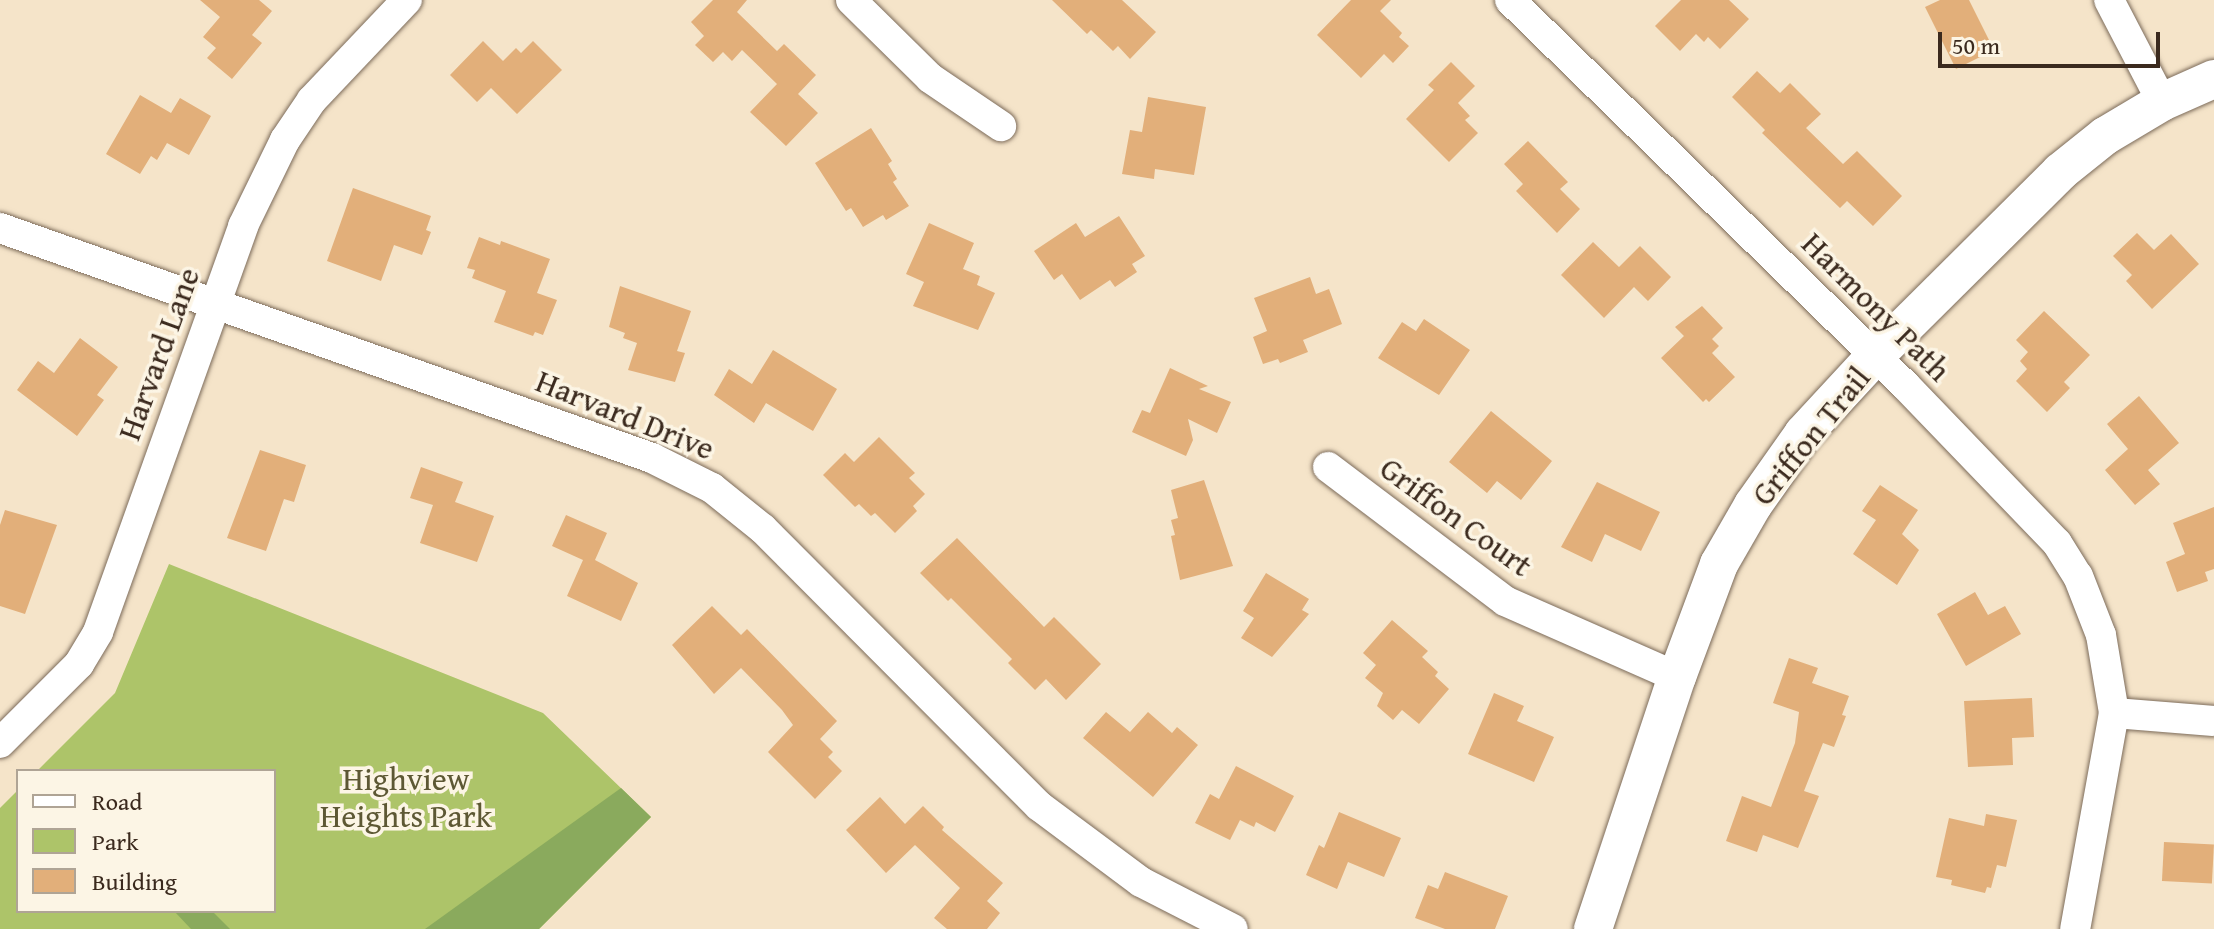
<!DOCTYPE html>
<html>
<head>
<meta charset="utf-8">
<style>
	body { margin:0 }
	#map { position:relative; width:2214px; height:929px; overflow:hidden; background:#f5e4c9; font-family:"Gentium Book Plus",serif }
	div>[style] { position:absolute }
	.green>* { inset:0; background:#adc469 }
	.forest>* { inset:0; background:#8aaa5d }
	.building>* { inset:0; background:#e2af7a; transform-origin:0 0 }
	.roads { filter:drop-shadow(0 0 2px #7c6b5a) drop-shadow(0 0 2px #7c6b5a) }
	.minor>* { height:30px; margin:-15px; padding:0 15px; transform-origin:15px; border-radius:15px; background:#fff }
	.tertiary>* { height:38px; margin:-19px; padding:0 19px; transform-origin:19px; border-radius:19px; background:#fff }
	span { translate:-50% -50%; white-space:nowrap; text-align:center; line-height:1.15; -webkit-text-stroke:7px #fcf5e5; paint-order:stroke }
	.street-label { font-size:32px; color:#3b2a1e }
	.park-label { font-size:32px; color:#5d5834 }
	.legend { position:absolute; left:16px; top:769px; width:260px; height:144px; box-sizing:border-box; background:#fcf5e5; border:2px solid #afa495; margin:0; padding:10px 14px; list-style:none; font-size:24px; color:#3b2a1e }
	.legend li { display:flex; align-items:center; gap:16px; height:40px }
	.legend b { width:40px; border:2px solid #afa495 }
	.scale { position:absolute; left:1938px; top:32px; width:222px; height:36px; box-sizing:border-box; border:4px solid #3b2a1e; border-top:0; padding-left:10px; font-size:24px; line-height:28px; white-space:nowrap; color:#3b2a1e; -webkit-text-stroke:6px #fcf5e5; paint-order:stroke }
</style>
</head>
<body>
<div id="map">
	<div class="green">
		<i style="clip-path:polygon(169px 564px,543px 713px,651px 817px,539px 929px,0 929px,0 808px,18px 790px,18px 911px,274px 911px,274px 771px,37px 771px,115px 693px)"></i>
	</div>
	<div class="forest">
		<i style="clip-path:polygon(621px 788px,651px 817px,539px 929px,425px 929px)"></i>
		<i style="clip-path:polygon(174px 911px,212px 911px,230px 929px,191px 929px)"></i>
	</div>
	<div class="building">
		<i style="clip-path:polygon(200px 0,259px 0,272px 11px,252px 35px,262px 43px,232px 79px,207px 58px,216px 48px,203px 37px,220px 17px)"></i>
		<i style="clip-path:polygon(713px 0,747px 0,737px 12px,777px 51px,784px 44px,816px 75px,798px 94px,818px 113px,786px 146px,750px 112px,777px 84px,742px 50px,732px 61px,723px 52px,713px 62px,695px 45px,704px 36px,691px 22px)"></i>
		<i style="clip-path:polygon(1052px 0,1122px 0,1156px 32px,1130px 59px,1118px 46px,1113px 51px,1091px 30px,1087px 34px)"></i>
		<i style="clip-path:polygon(1351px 0,1391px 0,1380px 11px,1402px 33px,1399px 37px,1409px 46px,1393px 63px,1384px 54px,1361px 78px,1317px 35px)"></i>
		<i style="clip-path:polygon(1681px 0,1729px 0,1749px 19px,1720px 49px,1708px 37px,1704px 42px,1696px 34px,1680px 51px,1655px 26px)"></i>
		<i style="clip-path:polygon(1940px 0,1969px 0,1994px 50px,1956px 69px,1925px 7px)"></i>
		<i style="clip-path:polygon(483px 41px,503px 61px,516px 48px,521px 53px,533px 41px,562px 70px,517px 114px,491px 88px,477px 102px,450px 75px)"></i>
		<i style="clip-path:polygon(1451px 62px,1475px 86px,1458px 103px,1470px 116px,1465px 120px,1478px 133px,1449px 162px,1406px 119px,1434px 90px,1428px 85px)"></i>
		<i style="clip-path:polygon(1757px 71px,1780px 93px,1790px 83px,1821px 114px,1806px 128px,1843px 164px,1857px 151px,1902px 196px,1873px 226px,1847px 201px,1840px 208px,1762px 133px,1765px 130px,1732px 97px)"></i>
		<i style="clip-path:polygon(140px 95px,171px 113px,180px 98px,211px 116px,189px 155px,167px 143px,157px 160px,151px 156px,140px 174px,106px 154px)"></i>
		<i style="clip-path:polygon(1148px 97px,1206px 107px,1194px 175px,1155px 169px,1154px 179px,1122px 174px,1130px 130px,1142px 132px)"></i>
		<i style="clip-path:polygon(871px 128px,892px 161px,888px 164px,897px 179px,893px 182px,909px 206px,886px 220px,883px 215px,863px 227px,851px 208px,846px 211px,815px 163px)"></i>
		<i style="clip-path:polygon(1528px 141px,1568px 182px,1560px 189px,1580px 209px,1557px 233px,1516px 191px,1523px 184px,1504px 164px)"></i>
		<i style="clip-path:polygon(353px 188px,431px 216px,426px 230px,431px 232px,422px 255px,394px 245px,381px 281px,327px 261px)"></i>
		<i style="clip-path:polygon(1119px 216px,1145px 256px,1132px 264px,1137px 272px,1115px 287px,1110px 280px,1080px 300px,1062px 274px,1054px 280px,1034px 251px,1076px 223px,1085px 237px)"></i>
		<i style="clip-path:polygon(929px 223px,974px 243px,963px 269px,980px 276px,977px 285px,995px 293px,978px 330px,913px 306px,924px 282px,906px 274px)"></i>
		<i style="clip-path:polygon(2137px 233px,2154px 250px,2171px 234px,2199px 264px,2152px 309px,2126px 281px,2132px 275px,2113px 256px)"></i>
		<i style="clip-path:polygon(479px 237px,500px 245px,501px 241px,550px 259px,537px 293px,557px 300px,543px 335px,535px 332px,533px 336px,494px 322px,506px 291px,472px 278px,475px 270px,467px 268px)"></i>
		<i style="clip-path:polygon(1593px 242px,1619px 267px,1640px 246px,1671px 277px,1648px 301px,1634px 287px,1604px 318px,1561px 275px)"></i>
		<i style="clip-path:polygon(1310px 277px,1316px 294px,1329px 289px,1342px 324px,1303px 340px,1308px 352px,1280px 363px,1278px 359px,1263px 364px,1253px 337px,1267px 331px,1254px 298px)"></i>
		<i style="clip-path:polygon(620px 286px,691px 311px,677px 351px,685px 353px,675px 382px,628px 370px,637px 343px,623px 338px,625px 333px,609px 327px)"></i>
		<i style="clip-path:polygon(1702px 306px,1723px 328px,1712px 339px,1719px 346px,1712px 353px,1735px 377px,1709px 402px,1706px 399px,1703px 402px,1661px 358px,1684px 336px,1675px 327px)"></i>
		<i style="clip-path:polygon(2044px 311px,2090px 355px,2064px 382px,2070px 388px,2047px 412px,2016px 381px,2027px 369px,2020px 361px,2028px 352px,2016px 340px)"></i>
		<i style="clip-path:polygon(1424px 319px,1470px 350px,1439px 395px,1378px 358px,1402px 322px,1416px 331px)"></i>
		<i style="clip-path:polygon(80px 338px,118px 367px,97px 395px,104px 400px,77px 436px,17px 390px,38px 361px,54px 373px)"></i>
		<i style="clip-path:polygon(773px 350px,837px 389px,813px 431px,766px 403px,754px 423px,714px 395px,729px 369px,752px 384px)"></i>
		<i style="clip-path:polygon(1170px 368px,1208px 386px,1199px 389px,1231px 402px,1217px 433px,1188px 419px,1193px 440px,1186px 456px,1132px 432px,1142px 410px,1150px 413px)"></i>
		<i style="clip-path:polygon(2139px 396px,2179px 443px,2148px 470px,2160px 484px,2135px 505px,2105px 470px,2128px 449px,2107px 424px)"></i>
		<i style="clip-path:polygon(1491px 411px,1552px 461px,1521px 500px,1497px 481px,1487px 493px,1449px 462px)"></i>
		<i style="clip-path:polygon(879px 437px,915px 473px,909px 478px,925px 494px,913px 506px,917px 511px,895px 533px,875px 513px,871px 516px,859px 504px,855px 507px,823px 475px,845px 453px,854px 462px)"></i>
		<i style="clip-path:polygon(260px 450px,306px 465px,294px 502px,284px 499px,266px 551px,227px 538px)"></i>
		<i style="clip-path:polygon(421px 467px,463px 482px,455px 502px,494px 516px,477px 562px,420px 543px,433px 505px,410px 498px)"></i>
		<i style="clip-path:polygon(1204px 480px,1233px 566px,1180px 580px,1171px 536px,1175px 535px,1171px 520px,1178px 518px,1171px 490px)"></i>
		<i style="clip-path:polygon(1597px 482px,1660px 512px,1641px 551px,1605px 534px,1592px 562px,1561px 547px)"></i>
		<i style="clip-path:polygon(1880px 485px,1918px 510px,1902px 534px,1919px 550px,1897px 585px,1853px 554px,1876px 520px,1862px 511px)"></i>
		<i style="clip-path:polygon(2214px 507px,2214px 569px,2205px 572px,2208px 581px,2177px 592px,2166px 562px,2185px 554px,2173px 523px)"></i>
		<i style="clip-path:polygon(5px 510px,57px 525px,25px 614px,0 606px,0 525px)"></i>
		<i style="clip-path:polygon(566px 515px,607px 533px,595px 560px,638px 583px,621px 621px,567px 596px,583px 560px,552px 546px)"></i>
		<i style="clip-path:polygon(957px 538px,1044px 627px,1054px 617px,1101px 664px,1066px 700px,1046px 679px,1035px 690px,1008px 663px,1012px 659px,951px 598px,948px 601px,920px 573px)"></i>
		<i style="clip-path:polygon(1266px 573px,1309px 599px,1302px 610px,1309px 614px,1272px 657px,1241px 638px,1254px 618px,1243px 611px)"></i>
		<i style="clip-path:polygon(1975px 592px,1988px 615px,2005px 606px,2021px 634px,1966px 666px,1937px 614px)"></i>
		<i style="clip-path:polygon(712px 606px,741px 635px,747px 629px,837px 721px,820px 739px,833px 752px,828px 757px,842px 771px,815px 799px,768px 752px,793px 725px,782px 710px,741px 668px,714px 694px,672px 645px)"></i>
		<i style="clip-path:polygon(1392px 620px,1428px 651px,1422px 657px,1438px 672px,1435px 676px,1449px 689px,1419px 724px,1402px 710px,1393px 720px,1377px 706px,1383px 693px,1365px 678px,1376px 665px,1363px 653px)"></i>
		<i style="clip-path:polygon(1789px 658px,1818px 668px,1812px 683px,1849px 696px,1842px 715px,1846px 716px,1834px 747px,1823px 743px,1804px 791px,1819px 796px,1798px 848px,1763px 835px,1757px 852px,1726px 841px,1742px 796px,1771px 807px,1795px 743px,1799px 712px,1773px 703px)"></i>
		<i style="clip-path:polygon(1494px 693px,1524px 706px,1517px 721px,1554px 737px,1534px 782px,1468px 754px)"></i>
		<i style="clip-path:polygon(2032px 698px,2034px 737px,2012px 738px,2013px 765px,1968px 767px,1964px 701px)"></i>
		<i style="clip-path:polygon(1106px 712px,1130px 732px,1148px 712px,1172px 733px,1177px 727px,1198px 745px,1153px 797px,1083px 738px)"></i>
		<i style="clip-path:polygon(1236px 766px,1294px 796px,1275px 832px,1256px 822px,1254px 827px,1240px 820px,1230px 840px,1195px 823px,1210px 794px,1219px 799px)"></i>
		<i style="clip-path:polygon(880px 797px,905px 824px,923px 806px,944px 827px,942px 830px,1003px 883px,987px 901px,1000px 913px,987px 929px,947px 929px,934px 918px,960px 888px,915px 845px,886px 873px,846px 830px)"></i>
		<i style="clip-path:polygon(1339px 812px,1401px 838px,1384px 877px,1348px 862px,1337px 889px,1306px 875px,1319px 845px,1324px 848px)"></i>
		<i style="clip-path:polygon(1986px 814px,2017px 820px,2006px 867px,1997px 865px,1991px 888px,1987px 887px,1985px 893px,1951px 885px,1952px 880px,1936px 877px,1949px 818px,1984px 826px)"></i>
		<i style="left:2164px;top:842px;width:50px;height:39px;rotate:3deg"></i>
		<i style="clip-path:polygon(1445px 872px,1508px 896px,1495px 929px,1445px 929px,1415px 918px,1428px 885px,1438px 889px)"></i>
	</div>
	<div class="roads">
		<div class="minor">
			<i style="left:851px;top:0;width:111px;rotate:44.6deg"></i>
			<i style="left:930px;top:78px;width:86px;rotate:34.1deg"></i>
			<i style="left:1510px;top:0;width:552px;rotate:44.27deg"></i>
			<i style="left:1905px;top:385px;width:219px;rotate:46.1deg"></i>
			<i style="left:2057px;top:543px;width:39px;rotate:58deg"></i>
			<i style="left:2078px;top:576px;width:63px;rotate:68.7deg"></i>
			<i style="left:2101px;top:635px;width:79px;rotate:80.5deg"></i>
			<i style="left:2114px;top:713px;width:219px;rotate:100.2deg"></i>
			<i style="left:2109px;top:0;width:115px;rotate:62.5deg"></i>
			<i style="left:0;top:228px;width:691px;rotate:19.43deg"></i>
			<i style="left:652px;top:458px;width:67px;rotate:26.6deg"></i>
			<i style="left:712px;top:488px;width:65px;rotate:38.8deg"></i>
			<i style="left:763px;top:529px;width:391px;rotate:45.1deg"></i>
			<i style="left:1039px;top:806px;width:127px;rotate:36.7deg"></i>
			<i style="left:1141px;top:882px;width:103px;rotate:27.1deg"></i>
			<i style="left:1328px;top:467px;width:222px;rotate:37.1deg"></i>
			<i style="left:1505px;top:601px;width:188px;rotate:23.8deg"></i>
			<i style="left:2114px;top:713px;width:100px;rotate:4.6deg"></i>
			<i style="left:0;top:743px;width:112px;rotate:-45deg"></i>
			<i style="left:79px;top:664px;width:37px;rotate:-59deg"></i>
			<i style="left:98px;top:632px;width:431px;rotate:-70.3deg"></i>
			<i style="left:243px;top:226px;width:96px;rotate:-64deg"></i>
			<i style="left:285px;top:140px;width:48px;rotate:-56deg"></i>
			<i style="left:312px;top:100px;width:138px;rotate:-46.5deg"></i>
		</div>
		<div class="tertiary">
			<i style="left:1593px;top:929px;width:266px;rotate:-71.6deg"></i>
			<i style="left:1677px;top:677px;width:121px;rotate:-69.6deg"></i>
			<i style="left:1719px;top:564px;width:68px;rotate:-60deg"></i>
			<i style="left:1753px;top:505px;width:87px;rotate:-54.8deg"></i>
			<i style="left:1803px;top:434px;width:106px;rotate:-47.3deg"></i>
			<i style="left:1875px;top:356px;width:261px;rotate:-44.8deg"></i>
			<i style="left:2060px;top:172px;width:58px;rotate:-38.7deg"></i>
			<i style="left:2105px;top:136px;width:66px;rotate:-30.8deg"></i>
			<i style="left:2162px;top:102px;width:57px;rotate:-23.9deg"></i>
		</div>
	</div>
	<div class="street-label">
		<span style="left:1876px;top:307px;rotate:45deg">Harmony Path</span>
		<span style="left:159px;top:354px;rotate:-70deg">Harvard Lane</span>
		<span style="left:625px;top:415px;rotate:22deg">Harvard Drive</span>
		<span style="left:1811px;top:436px;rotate:-51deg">Griffon Trail</span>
		<span style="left:1456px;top:517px;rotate:36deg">Griffon Court</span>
	</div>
	<div class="park-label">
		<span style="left:406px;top:798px">Highview<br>Heights Park</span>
	</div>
	<ul class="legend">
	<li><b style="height:10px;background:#fff"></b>Road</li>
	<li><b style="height:22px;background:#adc469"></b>Park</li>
	<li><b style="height:22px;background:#e2af7a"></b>Building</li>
	</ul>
	<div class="scale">50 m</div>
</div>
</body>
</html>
